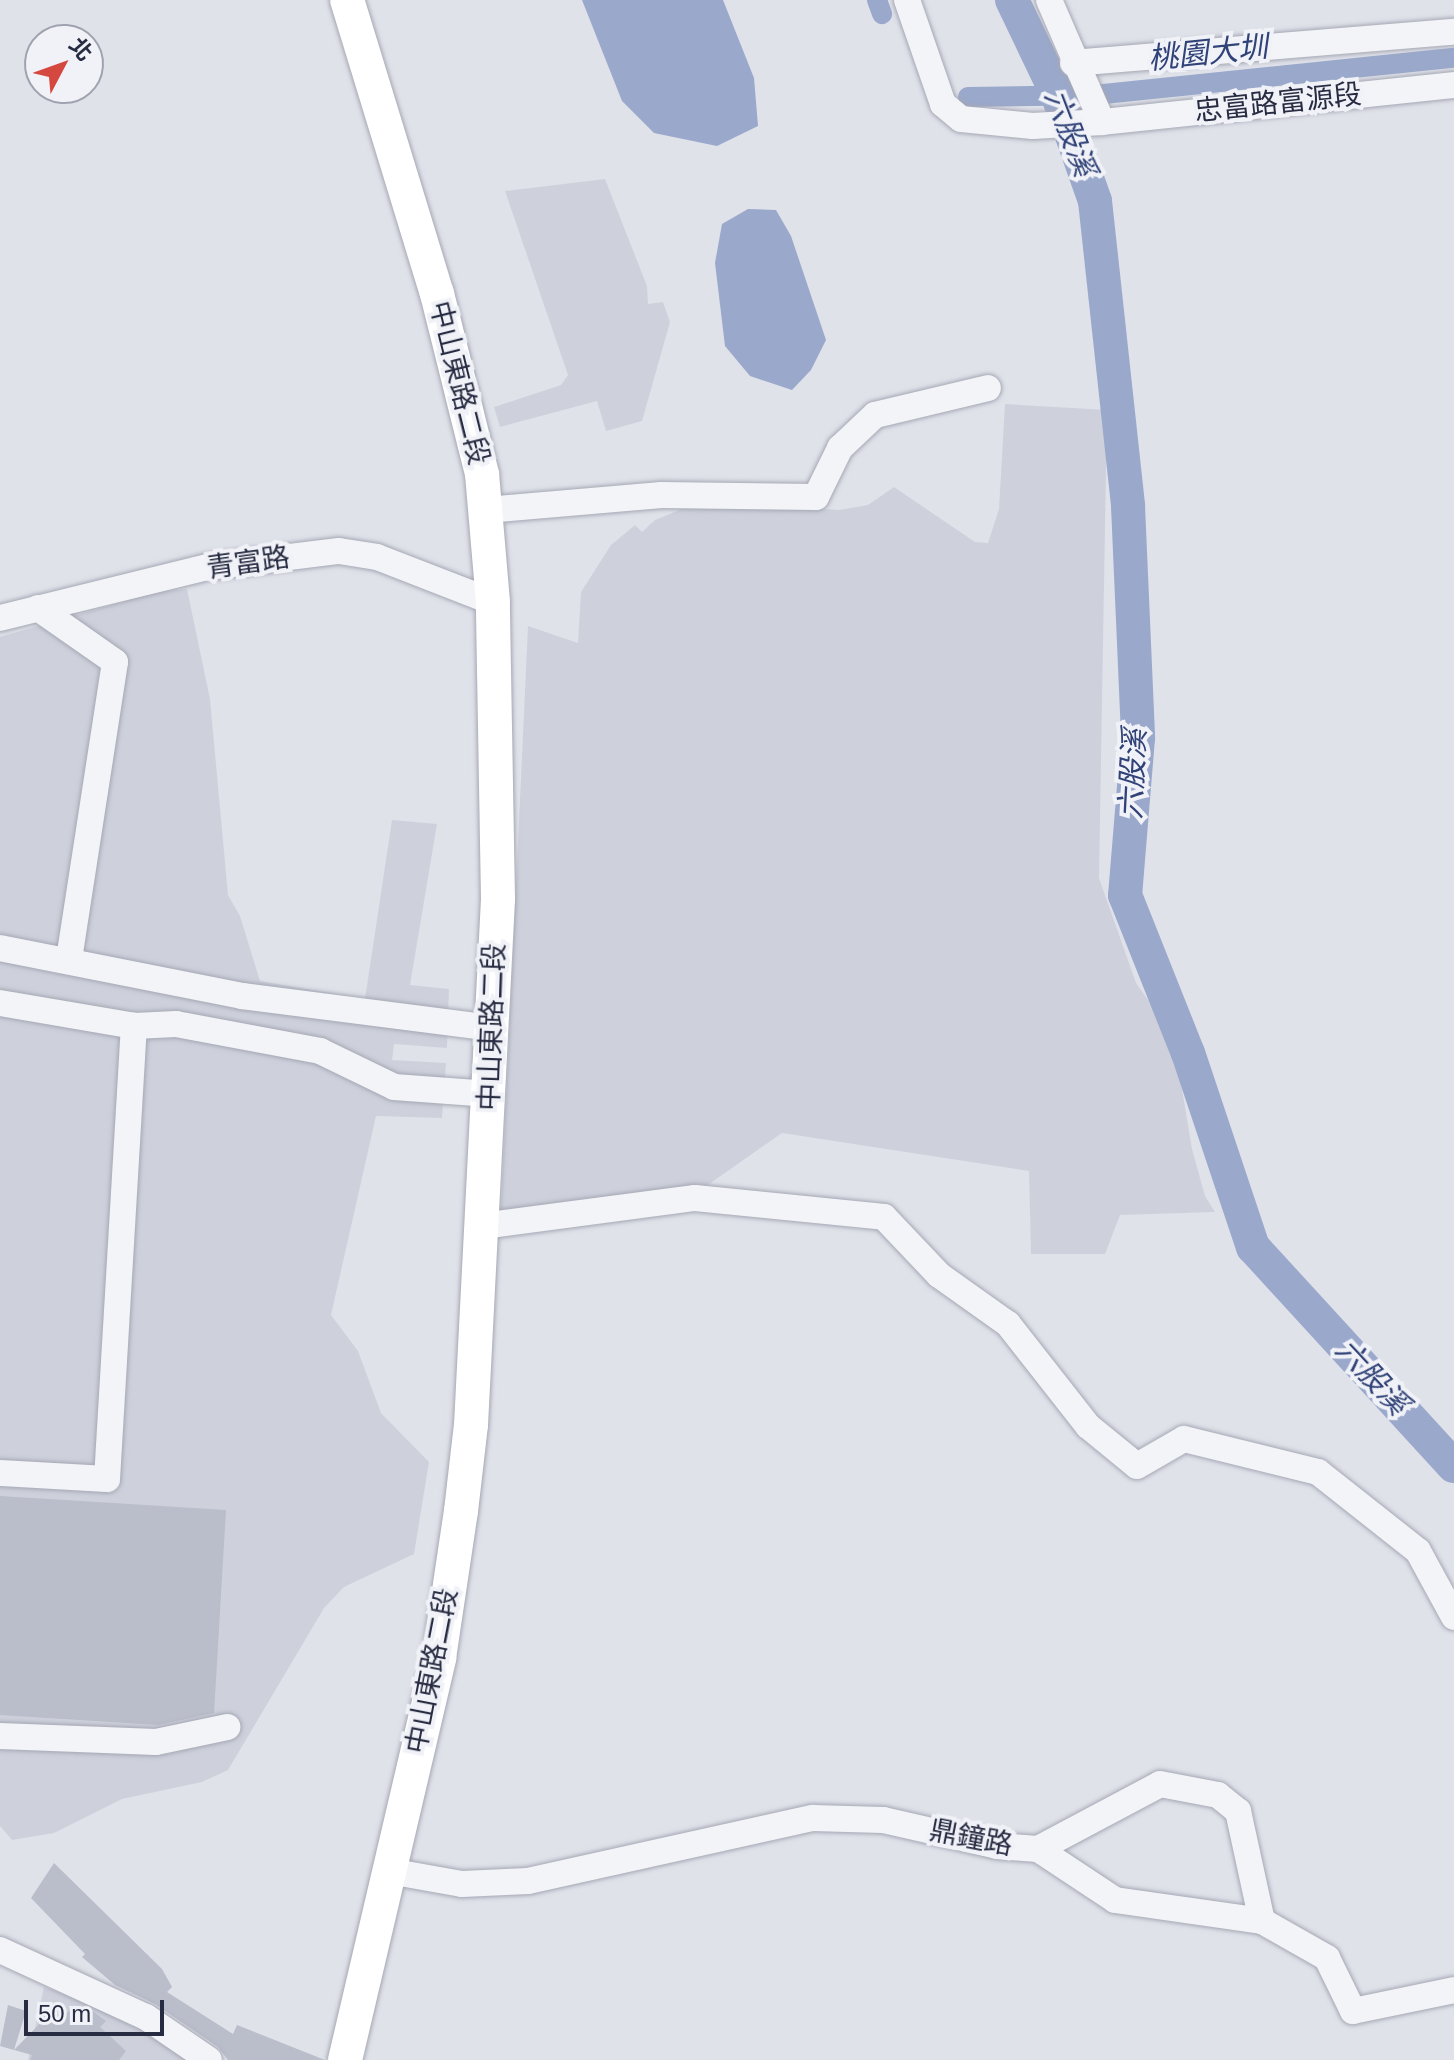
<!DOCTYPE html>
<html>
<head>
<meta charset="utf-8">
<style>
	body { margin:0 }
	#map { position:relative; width:1454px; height:2060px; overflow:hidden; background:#e0e2ea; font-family:Arial,"Noto Sans TC",sans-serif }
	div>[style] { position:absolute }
	.built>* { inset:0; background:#ced1dc }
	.water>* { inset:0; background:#9aa8cb }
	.canal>* { height:20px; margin:-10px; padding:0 10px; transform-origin:10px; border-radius:10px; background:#9aa8cb }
	.river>* { height:34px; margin:-17px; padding:0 17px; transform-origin:17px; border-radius:17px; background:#9aa8cb }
	.building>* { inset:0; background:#babdca }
	.roads { filter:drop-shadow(0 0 2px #a5a8b4) drop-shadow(0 0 2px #a5a8b4) }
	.minor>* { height:26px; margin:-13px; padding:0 13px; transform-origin:13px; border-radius:13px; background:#f3f4f8 }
	.major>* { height:34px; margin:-17px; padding:0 17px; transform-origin:17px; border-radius:17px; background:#fff }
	span { translate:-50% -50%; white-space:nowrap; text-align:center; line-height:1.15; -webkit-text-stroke:8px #f0f2f7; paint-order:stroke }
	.street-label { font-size:28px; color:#282c42 }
	.water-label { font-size:30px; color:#304278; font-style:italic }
	.north { position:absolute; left:24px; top:24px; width:80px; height:80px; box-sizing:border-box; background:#f0f2f7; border:2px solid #a0a3af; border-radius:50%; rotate:49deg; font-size:22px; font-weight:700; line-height:32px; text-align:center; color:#282c42 }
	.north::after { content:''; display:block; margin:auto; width:28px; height:36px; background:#d44840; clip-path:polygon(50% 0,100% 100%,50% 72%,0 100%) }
	.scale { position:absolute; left:24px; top:2000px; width:140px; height:36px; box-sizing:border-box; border:4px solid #282c42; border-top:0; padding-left:10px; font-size:24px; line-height:28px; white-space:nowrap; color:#282c42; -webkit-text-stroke:6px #f0f2f7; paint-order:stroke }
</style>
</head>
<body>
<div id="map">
	<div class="built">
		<i style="clip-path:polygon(605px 179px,647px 286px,648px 304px,663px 302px,670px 322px,642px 421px,606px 431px,597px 401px,500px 427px,494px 407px,561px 385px,568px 375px,505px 191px)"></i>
		<i style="clip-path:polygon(1005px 404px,1107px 410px,1099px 878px,1136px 983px,1173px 1035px,1192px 1149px,1205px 1196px,1215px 1212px,1120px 1215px,1105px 1254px,1031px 1254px,1029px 1171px,782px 1133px,705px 1187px,501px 1211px,528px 626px,578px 643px,581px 592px,611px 545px,635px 525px,642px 532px,655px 520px,687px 507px,688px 499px,839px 510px,868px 505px,894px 487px,975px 542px,988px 543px,999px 509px)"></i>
		<i style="clip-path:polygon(187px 589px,210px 699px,228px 895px,240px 916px,260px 981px,365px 999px,392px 820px,437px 824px,410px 985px,449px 989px,447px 1048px,394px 1044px,392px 1060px,446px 1063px,442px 1118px,376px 1116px,331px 1315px,358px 1351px,381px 1413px,429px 1462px,414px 1554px,344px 1587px,324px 1608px,228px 1770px,202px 1782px,122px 1799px,54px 1833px,12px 1840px,0 1826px,0 637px,157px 592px)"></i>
		<i style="clip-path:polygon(44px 1987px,117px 2013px,195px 2060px,28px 2060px)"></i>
	</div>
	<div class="water">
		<i style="clip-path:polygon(582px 0,723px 0,754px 78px,758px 126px,717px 146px,654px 133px,622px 101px)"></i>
		<i style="clip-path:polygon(748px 209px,776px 210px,791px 236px,826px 340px,811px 370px,792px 390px,750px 376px,725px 346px,715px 263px,722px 224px)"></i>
	</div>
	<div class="canal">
		<i style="left:877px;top:0;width:15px;rotate:70deg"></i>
		<i style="left:968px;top:97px;width:126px;rotate:-0.9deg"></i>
		<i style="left:1094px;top:95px;width:362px;rotate:-5.9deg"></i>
	</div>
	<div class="river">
		<i style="left:1012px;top:0;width:106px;rotate:64.4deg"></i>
		<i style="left:1058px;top:96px;width:111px;rotate:70.6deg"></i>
		<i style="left:1095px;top:201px;width:307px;rotate:83.8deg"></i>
		<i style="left:1128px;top:506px;width:232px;rotate:87.5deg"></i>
		<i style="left:1138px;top:738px;width:158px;rotate:94.7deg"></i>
		<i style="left:1125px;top:895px;width:170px;rotate:68.3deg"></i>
		<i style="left:1188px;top:1053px;width:205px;rotate:71.5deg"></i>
		<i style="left:1253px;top:1247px;width:297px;rotate:47.5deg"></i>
	</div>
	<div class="building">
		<i style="clip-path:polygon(0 1496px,226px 1510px,214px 1713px,158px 1725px,0 1715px)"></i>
		<i style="clip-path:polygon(54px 1863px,162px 1969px,172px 1987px,167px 1992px,233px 2034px,237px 2025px,325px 2060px,228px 2060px,218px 2047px,155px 2004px,115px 1985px,82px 1957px,85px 1954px,31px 1898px)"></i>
		<i style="clip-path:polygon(8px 2005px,26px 2011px,14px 2050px,0 2046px)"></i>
		<i style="clip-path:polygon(72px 2008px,81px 2016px,88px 2008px,106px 2021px,100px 2027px,126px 2051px,119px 2060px,30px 2060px,32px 2055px,14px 2050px,53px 2010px,62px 2018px)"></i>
	</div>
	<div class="roads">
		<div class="minor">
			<i style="left:907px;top:0;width:110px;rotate:70.9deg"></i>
			<i style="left:943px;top:104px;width:23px;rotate:40deg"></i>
			<i style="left:961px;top:119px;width:72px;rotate:5.6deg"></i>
			<i style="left:1033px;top:126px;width:69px;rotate:-3.3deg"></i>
			<i style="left:1102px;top:122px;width:354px;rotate:-6deg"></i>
			<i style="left:1049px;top:0;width:133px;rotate:66.5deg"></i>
			<i style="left:1073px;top:63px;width:382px;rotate:-4.7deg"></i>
			<i style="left:486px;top:510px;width:176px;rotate:-4.9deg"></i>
			<i style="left:661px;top:495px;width:155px;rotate:0.7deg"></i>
			<i style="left:816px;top:497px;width:55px;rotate:-63.9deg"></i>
			<i style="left:840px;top:448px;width:48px;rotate:-43.3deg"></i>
			<i style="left:875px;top:415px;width:116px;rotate:-13.4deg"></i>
			<i style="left:38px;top:608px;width:94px;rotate:35deg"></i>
			<i style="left:115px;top:662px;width:302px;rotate:98.8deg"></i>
			<i style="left:0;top:618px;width:214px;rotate:-13.8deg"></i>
			<i style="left:208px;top:567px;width:132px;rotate:-7deg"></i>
			<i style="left:339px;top:551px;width:38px;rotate:9deg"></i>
			<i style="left:377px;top:557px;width:124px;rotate:21.2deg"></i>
			<i style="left:0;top:948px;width:247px;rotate:11.2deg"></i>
			<i style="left:242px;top:996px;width:251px;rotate:7.3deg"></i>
			<i style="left:0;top:1003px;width:136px;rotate:9.7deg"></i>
			<i style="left:482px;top:1226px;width:215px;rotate:-7.5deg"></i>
			<i style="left:695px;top:1198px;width:190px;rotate:5.7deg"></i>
			<i style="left:884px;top:1217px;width:80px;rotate:46.5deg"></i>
			<i style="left:939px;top:1275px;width:85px;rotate:35.4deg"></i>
			<i style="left:1008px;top:1324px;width:130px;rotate:51.9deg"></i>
			<i style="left:1088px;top:1426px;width:63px;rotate:39.2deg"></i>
			<i style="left:1137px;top:1466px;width:54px;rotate:-29.9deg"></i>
			<i style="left:1184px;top:1439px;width:138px;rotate:13.8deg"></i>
			<i style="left:1318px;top:1472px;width:127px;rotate:38.3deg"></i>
			<i style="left:1418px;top:1551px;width:75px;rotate:61.4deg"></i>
			<i style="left:0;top:1473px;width:107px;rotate:3.2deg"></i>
			<i style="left:107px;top:1479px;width:454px;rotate:-86.6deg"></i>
			<i style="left:134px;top:1026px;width:42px;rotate:-2.7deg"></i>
			<i style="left:176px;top:1024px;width:147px;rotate:10.6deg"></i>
			<i style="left:320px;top:1051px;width:82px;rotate:25.9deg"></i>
			<i style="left:394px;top:1087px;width:96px;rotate:4.2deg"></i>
			<i style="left:0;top:1736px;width:156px;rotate:2.2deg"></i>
			<i style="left:156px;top:1742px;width:73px;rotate:-11.9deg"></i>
			<i style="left:1038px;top:1849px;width:92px;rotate:33.5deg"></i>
			<i style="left:1115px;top:1900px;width:148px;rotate:8.1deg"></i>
			<i style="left:389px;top:1871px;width:74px;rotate:10.1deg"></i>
			<i style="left:462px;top:1884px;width:66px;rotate:-2.6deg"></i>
			<i style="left:528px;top:1881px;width:292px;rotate:-12.5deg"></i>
			<i style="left:813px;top:1818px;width:70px;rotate:1.6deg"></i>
			<i style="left:883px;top:1820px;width:117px;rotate:12.8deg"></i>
			<i style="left:997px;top:1846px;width:41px;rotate:4.2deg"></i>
			<i style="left:1038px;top:1849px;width:138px;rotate:-28deg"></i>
			<i style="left:1160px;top:1784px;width:59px;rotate:10.7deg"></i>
			<i style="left:1218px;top:1795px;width:26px;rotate:39deg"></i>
			<i style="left:1238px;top:1811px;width:113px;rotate:77.7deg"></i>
			<i style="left:1262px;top:1921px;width:75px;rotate:29.6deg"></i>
			<i style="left:1327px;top:1958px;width:59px;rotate:63.9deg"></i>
			<i style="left:1353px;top:2011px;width:103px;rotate:-11.7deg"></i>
			<i style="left:0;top:1950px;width:161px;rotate:24.7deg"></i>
			<i style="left:146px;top:2017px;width:76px;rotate:34.3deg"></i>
		</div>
		<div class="major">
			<i style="left:345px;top:2060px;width:413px;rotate:-76.8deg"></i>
			<i style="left:439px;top:1658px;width:149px;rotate:-81.5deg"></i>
			<i style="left:461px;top:1511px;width:87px;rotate:-83.4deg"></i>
			<i style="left:471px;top:1425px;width:527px;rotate:-87.06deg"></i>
			<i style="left:498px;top:899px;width:297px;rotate:-91deg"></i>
			<i style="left:493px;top:602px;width:128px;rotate:-94.9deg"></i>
			<i style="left:482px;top:474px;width:186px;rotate:-104deg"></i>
			<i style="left:437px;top:294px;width:307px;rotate:-107deg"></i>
		</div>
	</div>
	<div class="street-label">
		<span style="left:1278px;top:103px;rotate:-6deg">忠富路富源段</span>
		<span style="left:459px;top:383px;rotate:76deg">中山東路二段</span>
		<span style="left:248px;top:563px;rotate:-8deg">青富路</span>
		<span style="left:492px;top:1027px;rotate:-88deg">中山東路二段</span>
		<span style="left:432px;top:1671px;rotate:-79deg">中山東路二段</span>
		<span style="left:971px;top:1838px;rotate:11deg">鼎鐘路</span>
	</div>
	<div class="water-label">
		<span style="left:1208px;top:53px;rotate:-6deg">桃園大圳</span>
		<span style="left:1070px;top:133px;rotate:69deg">六股溪</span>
		<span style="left:1133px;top:774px;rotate:-87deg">六股溪</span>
		<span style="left:1372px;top:1377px;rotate:47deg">六股溪</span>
	</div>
	<div class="north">北</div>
	<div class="scale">50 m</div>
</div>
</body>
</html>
